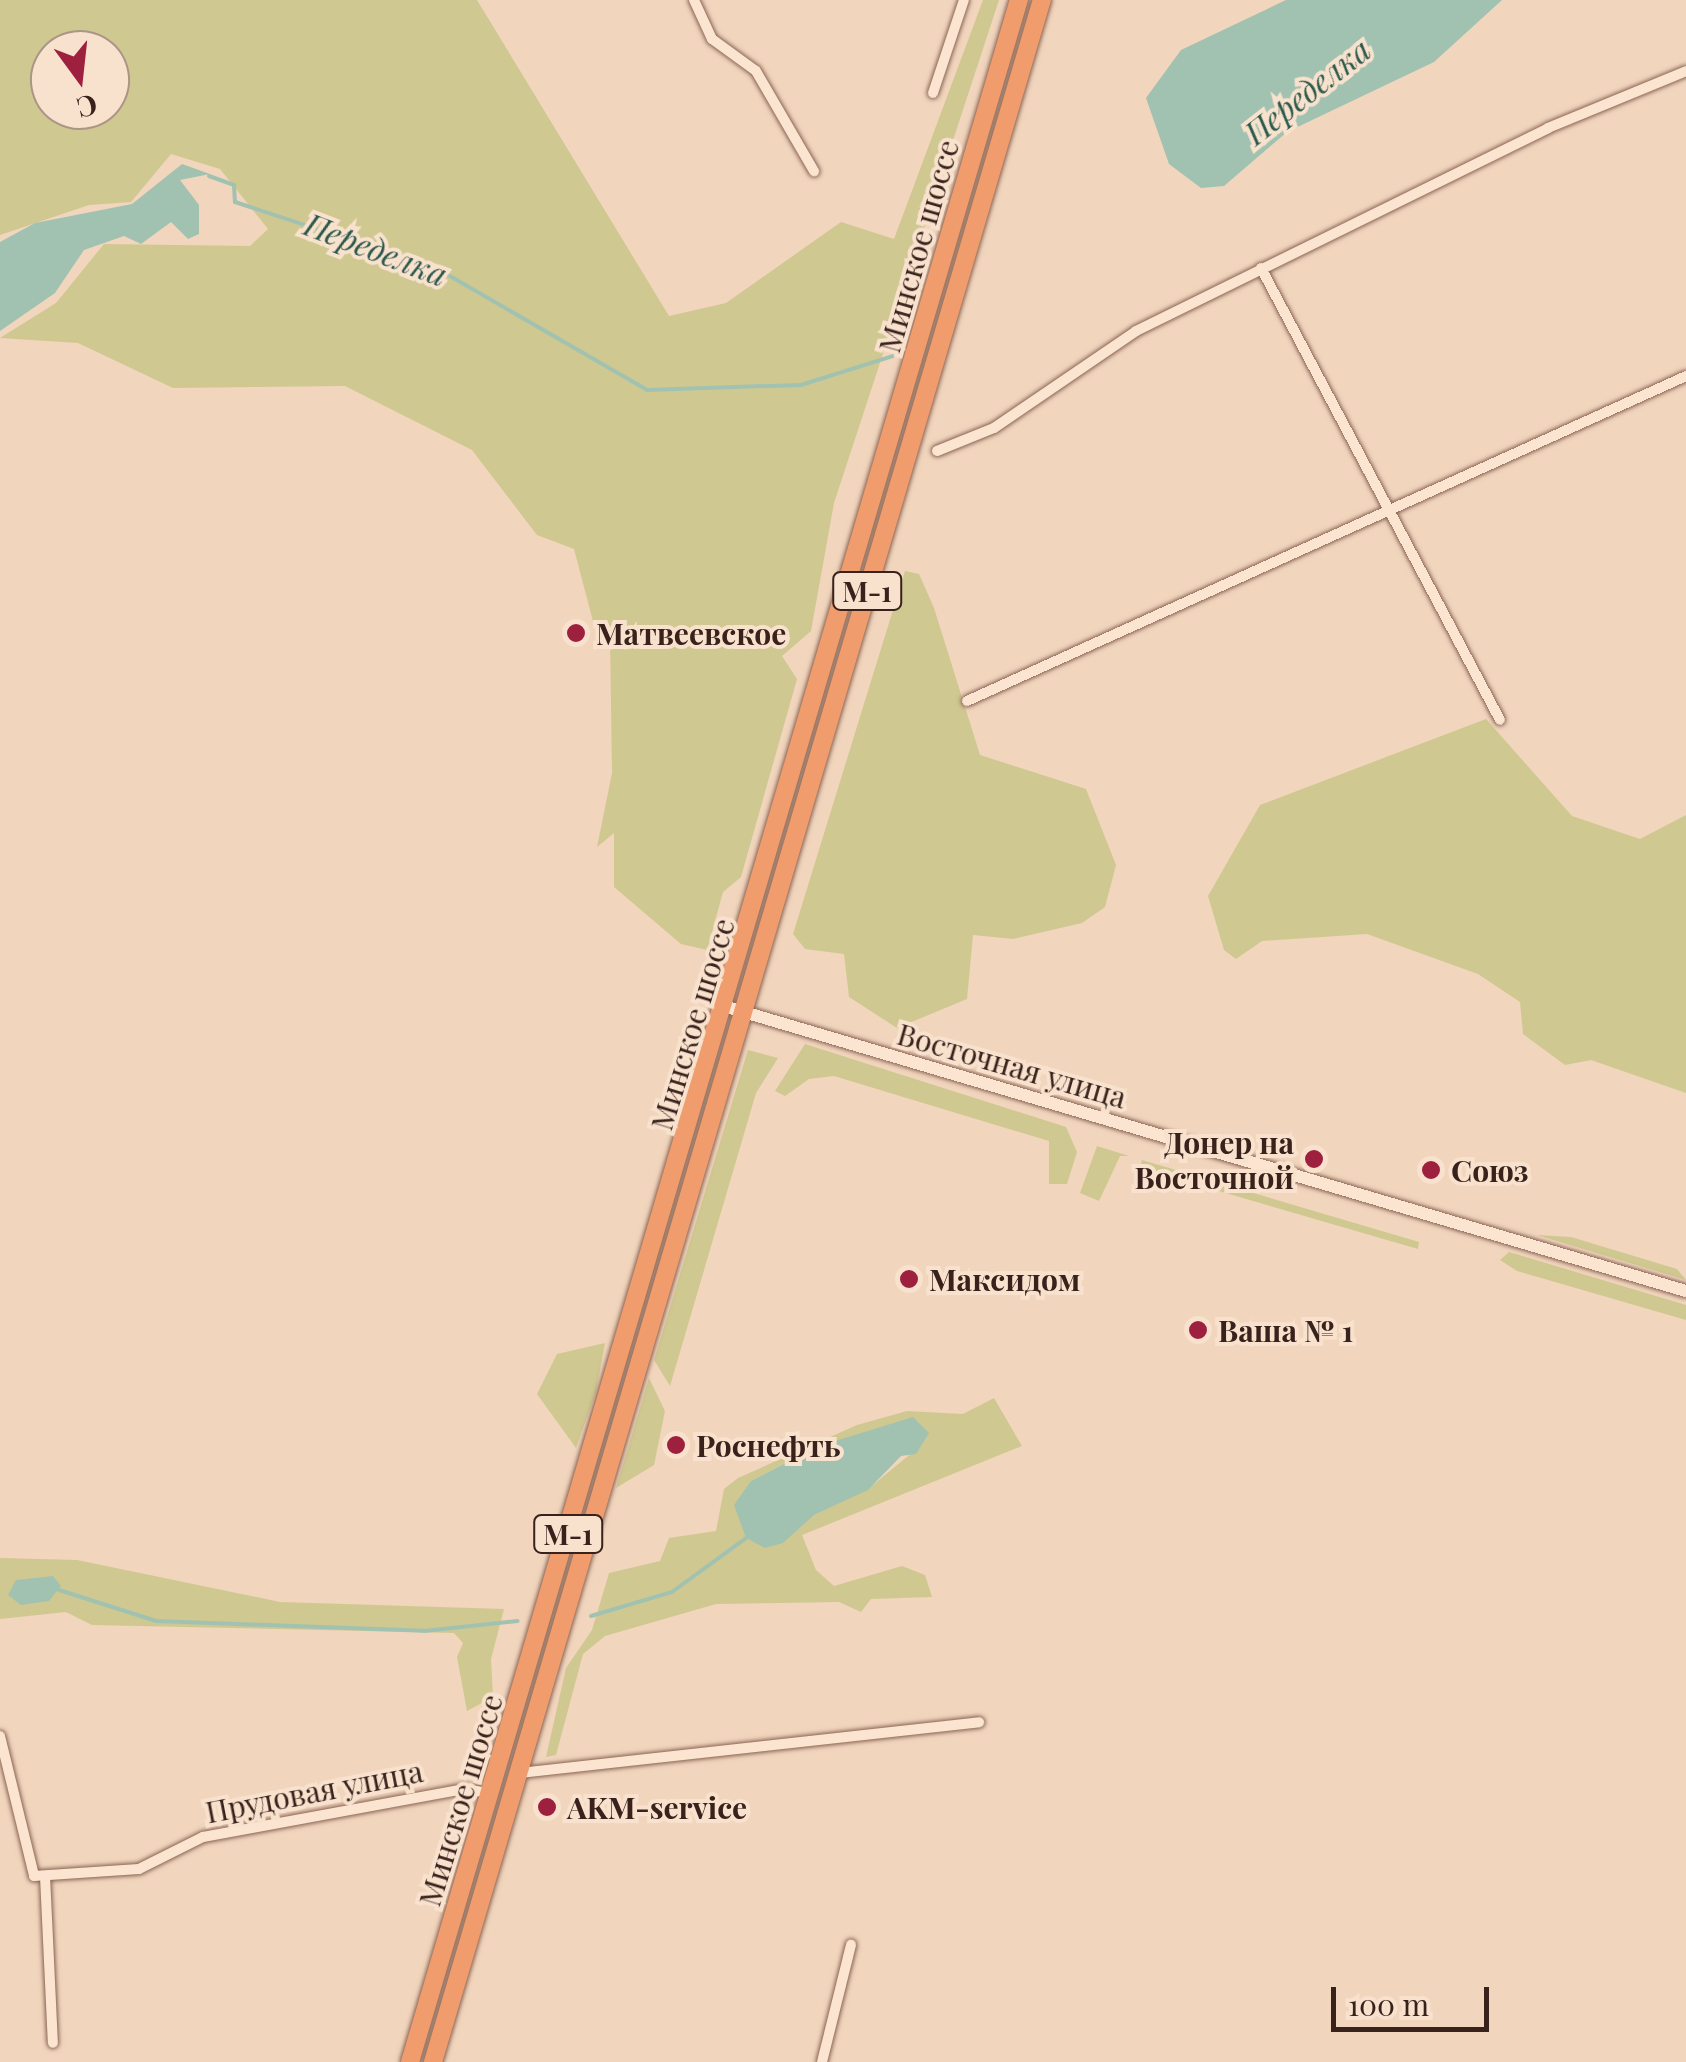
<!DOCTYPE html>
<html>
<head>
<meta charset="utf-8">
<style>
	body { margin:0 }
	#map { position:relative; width:1686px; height:2062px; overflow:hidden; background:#f1d5bd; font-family:"Playfair Display",serif }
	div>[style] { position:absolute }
	.green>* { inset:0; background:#d0c891 }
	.water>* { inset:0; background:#a1c2b0 }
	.stream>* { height:4px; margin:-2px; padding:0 2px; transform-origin:2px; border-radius:2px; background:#a1c2b0 }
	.roads { filter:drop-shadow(0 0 2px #8a6555) drop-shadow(0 0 2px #8a6555) }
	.minor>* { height:10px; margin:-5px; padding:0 5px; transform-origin:5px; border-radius:5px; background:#fbe5d1 }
	.tertiary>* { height:12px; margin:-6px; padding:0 6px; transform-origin:6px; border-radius:6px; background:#fbe5d1 }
	.trunk>* { height:18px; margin:-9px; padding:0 9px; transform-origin:9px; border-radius:9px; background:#f09c6c }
	.dots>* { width:28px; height:28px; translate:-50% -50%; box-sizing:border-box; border:5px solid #f8e1cd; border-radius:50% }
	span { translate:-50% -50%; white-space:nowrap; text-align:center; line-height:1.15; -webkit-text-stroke:8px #f8e1cd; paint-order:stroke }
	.shield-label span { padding:2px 8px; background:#f8e1cd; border:2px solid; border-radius:8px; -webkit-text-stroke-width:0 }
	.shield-label { font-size:28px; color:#38221b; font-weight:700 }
	.street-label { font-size:30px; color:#38221b }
	.poi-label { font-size:30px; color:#38221b; font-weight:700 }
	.left { translate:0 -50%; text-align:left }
	.right { translate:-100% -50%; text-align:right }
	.water-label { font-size:32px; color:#29594b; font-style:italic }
	.north { position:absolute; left:30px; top:30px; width:100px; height:100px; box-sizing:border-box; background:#f8e1cd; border:2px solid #ab9586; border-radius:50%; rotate:165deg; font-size:28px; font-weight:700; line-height:40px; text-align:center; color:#38221b }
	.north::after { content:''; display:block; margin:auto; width:35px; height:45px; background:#9e203f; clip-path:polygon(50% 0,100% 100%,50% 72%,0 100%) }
	.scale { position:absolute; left:1331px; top:1987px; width:158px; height:45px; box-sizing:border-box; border:5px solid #38221b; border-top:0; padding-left:12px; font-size:30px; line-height:35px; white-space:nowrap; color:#38221b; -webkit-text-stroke:8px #f8e1cd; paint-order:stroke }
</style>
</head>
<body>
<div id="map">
	<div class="green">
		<i style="clip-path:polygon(evenodd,0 0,477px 0,669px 316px,726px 303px,841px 222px,894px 239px,983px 0,999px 0,834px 503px,811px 631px,782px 656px,797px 679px,741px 877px,723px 892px,707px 950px,681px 944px,614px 887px,614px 833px,597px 847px,612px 773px,610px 636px,594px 625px,574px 549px,537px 535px,472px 450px,345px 386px,173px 388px,78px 343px,0 338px,56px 303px,104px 244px,250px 246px,268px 229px,220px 169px,171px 154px,131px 202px,89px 205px,0 235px,0 0,50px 50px,110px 50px,110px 110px,50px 110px,50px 50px)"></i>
		<i style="clip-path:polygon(905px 571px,919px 574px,934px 608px,980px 755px,1086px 789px,1116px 865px,1105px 907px,1082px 923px,1013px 939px,973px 935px,967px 999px,897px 1028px,849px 997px,844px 954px,805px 949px,793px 934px)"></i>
		<i style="clip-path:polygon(1486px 719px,1572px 816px,1640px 839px,1686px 815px,1686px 1093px,1591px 1060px,1565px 1065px,1523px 1034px,1520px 1002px,1478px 974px,1367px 934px,1262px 941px,1236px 959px,1224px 950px,1208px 896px,1260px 805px)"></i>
		<i style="clip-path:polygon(805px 1044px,1066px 1127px,1077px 1152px,1067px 1184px,1049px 1184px,1049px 1141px,834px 1076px,809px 1079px,785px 1096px,775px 1091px)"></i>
		<i style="clip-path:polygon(748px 1050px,778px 1058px,756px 1093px,670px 1386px,654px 1360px)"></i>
		<i style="clip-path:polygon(1097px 1146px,1129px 1156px,1120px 1156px,1099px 1201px,1080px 1193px)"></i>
		<i style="clip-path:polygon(1142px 1160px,1419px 1242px,1418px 1249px,1140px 1168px)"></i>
		<i style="clip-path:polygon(1537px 1235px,1571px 1237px,1677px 1269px,1686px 1280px)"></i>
		<i style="clip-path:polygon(1509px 1252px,1686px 1305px,1686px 1320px,1517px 1271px,1500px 1260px)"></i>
		<i style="clip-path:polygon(605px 1343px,596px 1392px,576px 1448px,537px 1394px,557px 1354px)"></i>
		<i style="clip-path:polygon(649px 1378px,665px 1411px,654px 1465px,616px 1488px)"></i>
		<i style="clip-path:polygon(evenodd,994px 1398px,1022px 1446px,802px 1535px,816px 1570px,834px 1586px,902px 1566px,925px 1575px,932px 1597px,871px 1599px,861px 1612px,839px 1602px,716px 1604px,605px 1636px,583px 1654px,556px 1755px,546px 1757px,566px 1668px,592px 1630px,609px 1573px,660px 1561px,669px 1538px,716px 1531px,724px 1489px,738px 1478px,857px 1425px,907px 1411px,963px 1414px,994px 1398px,919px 1447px,868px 1489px,814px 1515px,751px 1481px,799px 1456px,919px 1447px)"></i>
		<i style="clip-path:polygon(0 1558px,77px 1560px,280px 1602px,504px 1609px,491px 1659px,493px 1697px,467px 1711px,457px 1657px,463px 1643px,454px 1633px,92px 1625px,66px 1612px,0 1619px)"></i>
	</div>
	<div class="water">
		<i style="clip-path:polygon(1286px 0,1502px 0,1434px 62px,1287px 132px,1224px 186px,1201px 188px,1169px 164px,1146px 98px,1181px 50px)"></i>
		<i style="clip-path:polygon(182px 164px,210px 174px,180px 180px,199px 205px,199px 234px,188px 239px,171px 222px,141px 244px,124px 236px,84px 250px,55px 293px,0 331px,0 242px,35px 223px,132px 204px)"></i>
		<i style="clip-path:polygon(913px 1417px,929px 1433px,916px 1454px,901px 1456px,868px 1490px,814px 1515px,783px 1543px,765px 1548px,746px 1538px,734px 1505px,751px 1481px,819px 1446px)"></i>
		<i style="clip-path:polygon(53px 1576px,61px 1586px,49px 1601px,21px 1605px,8px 1595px,16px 1580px)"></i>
	</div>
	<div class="stream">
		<i style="left:209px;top:176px;width:27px;rotate:20deg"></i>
		<i style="left:234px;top:185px;width:17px;rotate:87deg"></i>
		<i style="left:235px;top:202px;width:212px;rotate:18.2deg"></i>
		<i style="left:436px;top:268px;width:244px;rotate:30deg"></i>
		<i style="left:647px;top:390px;width:154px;rotate:-1.9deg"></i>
		<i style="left:801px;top:385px;width:96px;rotate:-17.5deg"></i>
		<i style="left:59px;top:1590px;width:102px;rotate:17.7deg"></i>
		<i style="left:156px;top:1621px;width:268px;rotate:2.1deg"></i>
		<i style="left:424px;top:1631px;width:94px;rotate:-6.1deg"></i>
		<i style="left:591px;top:1616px;width:84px;rotate:-16.5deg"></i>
		<i style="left:672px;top:1592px;width:92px;rotate:-36.1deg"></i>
	</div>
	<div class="roads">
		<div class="minor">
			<i style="left:694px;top:0;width:43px;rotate:65.2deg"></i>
			<i style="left:712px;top:39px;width:54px;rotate:36deg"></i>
			<i style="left:756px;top:71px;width:116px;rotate:59.9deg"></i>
			<i style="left:933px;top:93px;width:98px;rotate:-71.6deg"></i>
			<i style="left:1261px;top:268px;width:511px;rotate:62.13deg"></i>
			<i style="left:937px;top:451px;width:61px;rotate:-22deg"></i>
			<i style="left:994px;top:428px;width:172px;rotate:-34.3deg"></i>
			<i style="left:1136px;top:331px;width:459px;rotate:-26.2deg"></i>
			<i style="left:1548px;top:128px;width:149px;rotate:-22.4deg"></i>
			<i style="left:967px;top:701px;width:789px;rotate:-24.32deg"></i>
			<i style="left:0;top:1736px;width:144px;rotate:76.3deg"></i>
			<i style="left:34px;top:1876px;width:105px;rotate:-3.8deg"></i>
			<i style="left:139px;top:1869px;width:72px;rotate:-26.6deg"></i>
			<i style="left:203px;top:1837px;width:265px;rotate:-10.4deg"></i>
			<i style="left:464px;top:1789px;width:26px;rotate:9deg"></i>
			<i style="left:520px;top:1773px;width:462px;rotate:-6.3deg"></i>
			<i style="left:45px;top:1876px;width:167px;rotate:87.3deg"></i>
			<i style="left:822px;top:2062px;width:121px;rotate:-76.1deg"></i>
		</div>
		<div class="tertiary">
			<i style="left:727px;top:1007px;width:1000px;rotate:16.5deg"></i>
		</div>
		<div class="trunk">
			<i style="left:410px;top:2062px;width:2150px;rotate:-73.55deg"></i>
			<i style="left:433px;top:2062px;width:2150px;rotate:-73.55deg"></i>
		</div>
	</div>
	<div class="dots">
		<i style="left:576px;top:633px;background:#9e203f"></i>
		<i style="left:1314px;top:1159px;background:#9e203f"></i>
		<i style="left:1431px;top:1170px;background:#9e203f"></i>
		<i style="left:909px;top:1279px;background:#9e203f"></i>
		<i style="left:1198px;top:1330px;background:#9e203f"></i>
		<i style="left:676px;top:1445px;background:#9e203f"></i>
		<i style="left:547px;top:1807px;background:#9e203f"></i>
	</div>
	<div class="shield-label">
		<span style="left:867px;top:591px">М-1</span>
		<span style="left:568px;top:1534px">М-1</span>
	</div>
	<div class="street-label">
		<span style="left:918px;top:246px;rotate:-74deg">Минское шоссе</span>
		<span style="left:692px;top:1024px;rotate:-73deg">Минское шоссе</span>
		<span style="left:1012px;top:1065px;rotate:16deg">Восточная улица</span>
		<span style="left:314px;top:1791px;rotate:-11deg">Прудовая улица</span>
		<span style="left:460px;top:1800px;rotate:-73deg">Минское шоссе</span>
	</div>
	<div class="poi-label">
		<span class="left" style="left:596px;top:633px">Матвеевское</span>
		<span class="right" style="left:1294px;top:1159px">Донер на<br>Восточной</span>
		<span class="left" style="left:1451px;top:1170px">Союз</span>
		<span class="left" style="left:929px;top:1279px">Максидом</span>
		<span class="left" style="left:1218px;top:1330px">Ваша № 1</span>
		<span class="left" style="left:696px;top:1445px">Роснефть</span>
		<span class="left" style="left:567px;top:1807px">AKM-service</span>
	</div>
	<div class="water-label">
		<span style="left:1307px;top:91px;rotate:-38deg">Переделка</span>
		<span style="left:376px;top:249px;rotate:21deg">Переделка</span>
	</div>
	<div class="north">С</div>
	<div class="scale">100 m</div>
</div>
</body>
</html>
